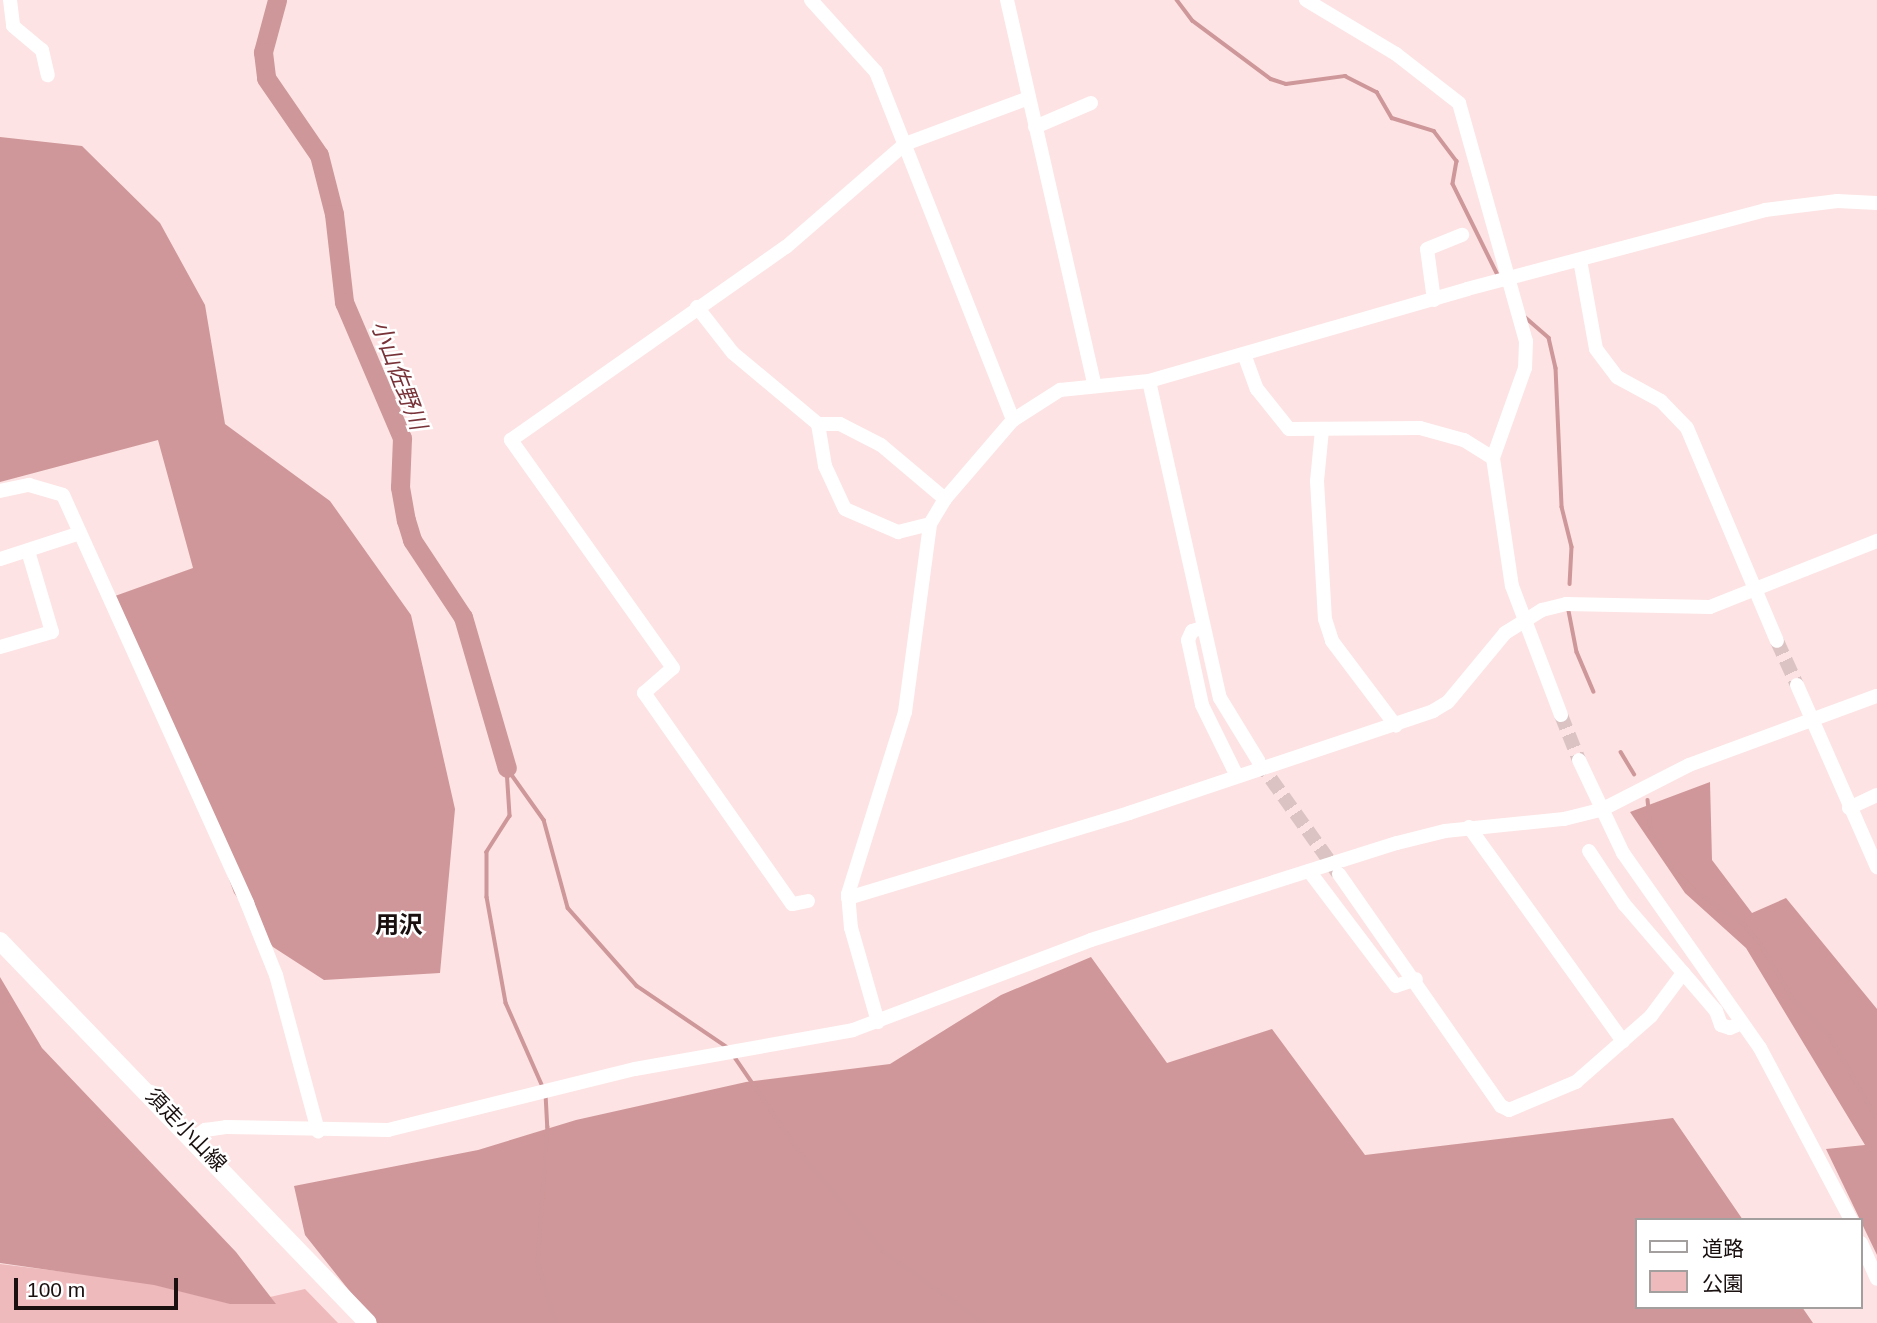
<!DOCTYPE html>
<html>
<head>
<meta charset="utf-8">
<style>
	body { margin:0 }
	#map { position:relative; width:1877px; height:1323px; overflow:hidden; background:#fde3e3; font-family:Arial,"Noto Sans JP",sans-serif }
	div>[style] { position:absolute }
	.green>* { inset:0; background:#efbabc }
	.forest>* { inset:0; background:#cf9799 }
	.stream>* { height:3.5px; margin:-1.75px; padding:0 1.75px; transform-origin:1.75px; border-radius:1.75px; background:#ce9799 }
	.river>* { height:19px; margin:-9.5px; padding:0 9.5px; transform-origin:9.5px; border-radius:9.5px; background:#ce9799 }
	.minor-tunnel>* { height:14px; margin-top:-7px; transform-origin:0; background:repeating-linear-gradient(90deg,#dbc3c3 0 14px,transparent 0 21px) }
	.minor>* { height:14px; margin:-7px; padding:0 7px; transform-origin:7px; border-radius:7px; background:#fff }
	.major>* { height:18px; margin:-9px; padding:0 9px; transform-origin:9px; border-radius:9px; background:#fff }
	span { translate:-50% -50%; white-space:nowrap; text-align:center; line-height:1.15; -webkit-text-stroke:5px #fff; paint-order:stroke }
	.street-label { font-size:21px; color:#1a1010 }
	.water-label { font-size:23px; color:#783339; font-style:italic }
	.quarter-label { font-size:24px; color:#1a1010; font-weight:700 }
	.legend { position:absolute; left:1635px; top:1218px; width:228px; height:91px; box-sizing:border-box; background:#fff; border:2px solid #a39f9f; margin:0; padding:9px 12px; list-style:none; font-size:21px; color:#1a1010 }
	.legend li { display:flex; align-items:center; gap:14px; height:35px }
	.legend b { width:35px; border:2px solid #a39f9f }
	.scale { position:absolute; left:14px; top:1278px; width:164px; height:32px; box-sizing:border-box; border:4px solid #1a1010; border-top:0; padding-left:9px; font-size:21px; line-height:24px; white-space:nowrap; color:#1a1010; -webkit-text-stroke:5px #fff; paint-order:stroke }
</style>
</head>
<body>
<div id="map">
	<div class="green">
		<i style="clip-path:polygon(0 1264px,270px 1297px,305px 1289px,338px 1323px,0 1323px)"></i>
	</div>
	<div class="forest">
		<i style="clip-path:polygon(0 137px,82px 146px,160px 223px,205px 305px,225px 424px,330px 501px,411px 615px,455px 809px,440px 973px,324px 980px,273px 947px,234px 893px,178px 737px,115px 596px,193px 568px,158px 440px,0 482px)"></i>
		<i style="clip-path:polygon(1710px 782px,1712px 860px,1752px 913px,1786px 898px,1877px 1009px,1877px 1255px,1826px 1149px,1865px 1145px,1746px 948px,1685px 893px,1630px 812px)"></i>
		<i style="clip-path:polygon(1091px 957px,1167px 1063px,1272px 1029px,1365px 1155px,1673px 1118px,1743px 1220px,1637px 1220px,1637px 1307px,1802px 1307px,1813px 1323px,375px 1323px,305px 1235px,294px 1186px,478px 1150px,576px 1120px,746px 1082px,890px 1064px,1001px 995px)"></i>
		<i style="clip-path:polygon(0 977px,42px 1048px,236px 1252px,276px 1304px,230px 1304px,154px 1285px,0 1263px)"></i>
	</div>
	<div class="stream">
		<i style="left:1177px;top:0;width:26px;rotate:53deg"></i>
		<i style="left:1193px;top:21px;width:97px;rotate:36.6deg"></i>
		<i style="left:1271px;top:79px;width:16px;rotate:18deg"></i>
		<i style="left:1286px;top:84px;width:60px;rotate:-7.7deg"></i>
		<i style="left:1345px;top:76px;width:36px;rotate:27deg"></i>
		<i style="left:1377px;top:92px;width:30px;rotate:60deg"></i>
		<i style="left:1392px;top:118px;width:44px;rotate:17.2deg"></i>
		<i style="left:1434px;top:131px;width:38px;rotate:53deg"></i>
		<i style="left:1457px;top:161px;width:23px;rotate:100deg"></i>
		<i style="left:1453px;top:184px;width:102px;rotate:63.7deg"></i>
		<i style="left:1524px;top:316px;width:33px;rotate:41deg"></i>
		<i style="left:1549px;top:338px;width:31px;rotate:77deg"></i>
		<i style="left:1556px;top:368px;width:139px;rotate:87.5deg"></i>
		<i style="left:1562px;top:507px;width:41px;rotate:76deg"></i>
		<i style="left:1572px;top:547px;width:37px;rotate:93deg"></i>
		<i style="left:1569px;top:611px;width:42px;rotate:79deg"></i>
		<i style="left:1577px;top:652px;width:43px;rotate:67deg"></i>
		<i style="left:1621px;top:752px;width:26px;rotate:59deg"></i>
		<i style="left:507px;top:768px;width:64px;rotate:54.6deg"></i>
		<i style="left:544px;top:820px;width:91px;rotate:74.7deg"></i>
		<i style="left:568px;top:908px;width:104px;rotate:48.5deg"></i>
		<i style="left:637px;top:986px;width:109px;rotate:34.1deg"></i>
		<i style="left:507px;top:769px;width:47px;rotate:86.3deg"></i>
		<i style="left:510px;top:816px;width:43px;rotate:122.6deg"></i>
		<i style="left:487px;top:852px;width:45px;rotate:90deg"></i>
		<i style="left:487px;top:897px;width:108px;rotate:79.8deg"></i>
		<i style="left:506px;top:1003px;width:92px;rotate:66.2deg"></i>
		<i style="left:1648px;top:800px;width:28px;rotate:84deg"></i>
		<i style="left:1651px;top:828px;width:48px;rotate:61.3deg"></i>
		<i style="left:1674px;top:870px;width:30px;rotate:45deg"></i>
		<i style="left:1695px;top:891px;width:59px;rotate:34deg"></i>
		<i style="left:1744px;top:924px;width:27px;rotate:51deg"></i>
		<i style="left:1761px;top:945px;width:63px;rotate:59.3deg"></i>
		<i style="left:1793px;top:999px;width:52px;rotate:45deg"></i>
		<i style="left:1830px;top:1036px;width:95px;rotate:60.2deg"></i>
		<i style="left:734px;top:1056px;width:119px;rotate:55.6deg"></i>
		<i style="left:801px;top:1154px;width:128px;rotate:49.7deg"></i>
		<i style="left:884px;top:1252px;width:123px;rotate:35.4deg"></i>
		<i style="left:546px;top:1094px;width:33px;rotate:87deg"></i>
		<i style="left:548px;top:1127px;width:135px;rotate:94.2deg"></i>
		<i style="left:538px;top:1262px;width:64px;rotate:73.6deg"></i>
	</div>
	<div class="river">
		<i style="left:277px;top:0;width:54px;rotate:105.1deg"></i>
		<i style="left:263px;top:52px;width:26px;rotate:83deg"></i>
		<i style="left:266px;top:78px;width:93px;rotate:55.5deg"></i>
		<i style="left:319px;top:155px;width:61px;rotate:75.7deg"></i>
		<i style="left:334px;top:214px;width:89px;rotate:83.5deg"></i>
		<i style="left:344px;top:302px;width:148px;rotate:66.9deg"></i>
		<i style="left:402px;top:438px;width:49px;rotate:92.3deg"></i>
		<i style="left:400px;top:487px;width:34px;rotate:80deg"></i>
		<i style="left:406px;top:520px;width:21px;rotate:73deg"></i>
		<i style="left:412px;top:540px;width:92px;rotate:56.5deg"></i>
		<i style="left:463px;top:617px;width:157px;rotate:73.8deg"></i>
	</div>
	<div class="minor-tunnel">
		<i style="left:1777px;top:641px;width:48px;rotate:65.6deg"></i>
		<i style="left:1561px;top:715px;width:48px;rotate:68.2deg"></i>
		<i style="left:1259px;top:762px;width:136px;rotate:54.6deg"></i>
	</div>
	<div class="minor">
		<i style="left:10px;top:0;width:26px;rotate:83deg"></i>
		<i style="left:13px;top:26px;width:38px;rotate:40deg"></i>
		<i style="left:42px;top:50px;width:26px;rotate:77deg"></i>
		<i style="left:811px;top:0;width:97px;rotate:47.9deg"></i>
		<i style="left:876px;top:72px;width:374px;rotate:68.5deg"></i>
		<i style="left:1007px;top:0;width:396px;rotate:77.2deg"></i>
		<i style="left:1306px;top:0;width:105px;rotate:31deg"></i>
		<i style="left:1396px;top:54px;width:80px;rotate:37.9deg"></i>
		<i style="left:1459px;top:103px;width:247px;rotate:74.3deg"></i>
		<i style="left:1526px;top:341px;width:27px;rotate:92deg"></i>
		<i style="left:1525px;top:368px;width:96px;rotate:109.6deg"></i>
		<i style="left:1493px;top:458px;width:129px;rotate:81.6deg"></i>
		<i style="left:1512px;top:586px;width:138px;rotate:69.2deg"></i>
		<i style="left:1035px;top:127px;width:61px;rotate:-23.2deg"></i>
		<i style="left:1580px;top:260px;width:90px;rotate:79.8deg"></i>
		<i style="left:1596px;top:349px;width:35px;rotate:53deg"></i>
		<i style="left:1617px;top:377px;width:50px;rotate:28.6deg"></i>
		<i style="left:1661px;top:401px;width:37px;rotate:46deg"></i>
		<i style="left:1687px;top:428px;width:231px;rotate:67.1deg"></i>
		<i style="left:1434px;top:300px;width:51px;rotate:-97.8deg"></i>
		<i style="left:1427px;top:249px;width:38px;rotate:-22deg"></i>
		<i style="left:697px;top:307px;width:58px;rotate:52deg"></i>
		<i style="left:733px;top:353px;width:111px;rotate:39.9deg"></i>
		<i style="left:818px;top:424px;width:22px"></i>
		<i style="left:840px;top:424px;width:46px;rotate:27.1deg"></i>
		<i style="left:881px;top:445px;width:84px;rotate:40.2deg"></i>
		<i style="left:1244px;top:354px;width:37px;rotate:70deg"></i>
		<i style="left:1257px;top:389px;width:51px;rotate:51.3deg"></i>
		<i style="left:1289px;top:429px;width:131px;rotate:-0.4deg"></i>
		<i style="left:1420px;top:428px;width:46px;rotate:15.3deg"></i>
		<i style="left:1464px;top:440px;width:34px;rotate:32deg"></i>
		<i style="left:1149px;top:381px;width:325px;rotate:77.4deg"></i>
		<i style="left:1220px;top:698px;width:75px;rotate:58.6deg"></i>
		<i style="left:818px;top:424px;width:43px;rotate:80.5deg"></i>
		<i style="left:825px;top:466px;width:47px;rotate:65.1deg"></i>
		<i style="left:845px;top:509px;width:58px;rotate:23.5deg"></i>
		<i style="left:898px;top:532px;width:33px;rotate:-14deg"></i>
		<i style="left:1322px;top:430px;width:51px;rotate:95.6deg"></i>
		<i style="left:1317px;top:481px;width:138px;rotate:86.7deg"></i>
		<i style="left:1325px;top:619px;width:23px;rotate:72deg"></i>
		<i style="left:1332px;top:641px;width:106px;rotate:53deg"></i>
		<i style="left:0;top:491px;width:30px;rotate:-12deg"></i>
		<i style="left:29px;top:485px;width:35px;rotate:16deg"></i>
		<i style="left:63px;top:495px;width:448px;rotate:65.7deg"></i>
		<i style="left:247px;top:903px;width:78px;rotate:68.1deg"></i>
		<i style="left:276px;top:975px;width:162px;rotate:74.9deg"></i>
		<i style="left:0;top:559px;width:84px;rotate:-18deg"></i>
		<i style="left:1202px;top:628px;width:10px;rotate:163deg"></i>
		<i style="left:1192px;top:631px;width:10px;rotate:114deg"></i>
		<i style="left:1188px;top:640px;width:66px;rotate:77.8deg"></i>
		<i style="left:1202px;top:705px;width:77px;rotate:63.8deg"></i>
		<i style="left:0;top:647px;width:54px;rotate:-16.1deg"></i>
		<i style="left:52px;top:632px;width:84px;rotate:-106.5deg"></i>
		<i style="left:1797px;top:685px;width:199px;rotate:66.3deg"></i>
		<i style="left:1579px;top:760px;width:103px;rotate:64.7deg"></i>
		<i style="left:1623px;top:853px;width:238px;rotate:54.9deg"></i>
		<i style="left:1760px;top:1048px;width:195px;rotate:62.1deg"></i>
		<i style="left:1849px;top:808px;width:31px;rotate:-25deg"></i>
		<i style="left:1469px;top:827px;width:264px;rotate:54.3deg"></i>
		<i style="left:1589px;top:851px;width:64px;rotate:56.6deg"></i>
		<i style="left:1624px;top:904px;width:141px;rotate:49.3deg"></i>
		<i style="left:1716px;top:1011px;width:15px;rotate:70deg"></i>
		<i style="left:1721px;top:1025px;width:9px;rotate:18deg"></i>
		<i style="left:1730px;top:1028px;width:13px;rotate:-23deg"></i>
		<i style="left:1309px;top:871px;width:144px;rotate:52.9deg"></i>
		<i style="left:1396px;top:986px;width:21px;rotate:-19deg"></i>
		<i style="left:1339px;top:874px;width:283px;rotate:55.1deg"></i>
		<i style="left:1501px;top:1106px;width:9px;rotate:27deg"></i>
		<i style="left:1509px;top:1110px;width:73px;rotate:-22.7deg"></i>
		<i style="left:1576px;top:1082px;width:100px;rotate:-41.3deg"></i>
		<i style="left:1651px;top:1016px;width:54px;rotate:-53.3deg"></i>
		<i style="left:848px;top:898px;width:294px;rotate:-16.8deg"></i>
		<i style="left:1129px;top:813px;width:321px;rotate:-18.5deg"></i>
		<i style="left:1433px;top:711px;width:17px;rotate:-31deg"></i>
		<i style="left:1448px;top:702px;width:89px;rotate:-50.4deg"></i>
		<i style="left:1505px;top:633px;width:44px;rotate:-31.9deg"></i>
		<i style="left:1542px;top:610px;width:25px;rotate:-14deg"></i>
		<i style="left:1566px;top:604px;width:144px;rotate:1.2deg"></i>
		<i style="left:1710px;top:607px;width:180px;rotate:-21.6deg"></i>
		<i style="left:808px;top:901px;width:16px;rotate:169deg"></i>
		<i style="left:792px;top:904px;width:258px;rotate:-125deg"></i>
		<i style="left:644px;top:693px;width:38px;rotate:-41deg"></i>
		<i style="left:673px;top:668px;width:280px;rotate:-125.4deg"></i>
		<i style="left:511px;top:440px;width:336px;rotate:-35.1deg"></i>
		<i style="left:786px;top:247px;width:157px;rotate:-40.9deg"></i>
		<i style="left:905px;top:144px;width:129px;rotate:-20.4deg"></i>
		<i style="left:878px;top:1022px;width:98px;rotate:-106deg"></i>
		<i style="left:851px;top:928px;width:34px;rotate:-95deg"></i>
		<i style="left:848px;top:894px;width:191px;rotate:-72.6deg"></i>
		<i style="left:905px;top:712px;width:190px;rotate:-82.4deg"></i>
		<i style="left:930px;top:524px;width:29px;rotate:-59deg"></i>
		<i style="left:945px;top:499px;width:104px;rotate:-49.3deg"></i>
		<i style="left:1013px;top:420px;width:56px;rotate:-32.6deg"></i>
		<i style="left:1060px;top:390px;width:89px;rotate:-5.8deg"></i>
		<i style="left:1149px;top:381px;width:331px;rotate:-16.1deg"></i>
		<i style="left:1467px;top:289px;width:308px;rotate:-14.8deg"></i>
		<i style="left:1765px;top:210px;width:73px;rotate:-7.1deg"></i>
		<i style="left:1837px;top:201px;width:40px;rotate:2.9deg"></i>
		<i style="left:194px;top:1138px;width:14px;rotate:-36deg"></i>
		<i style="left:205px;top:1130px;width:21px;rotate:-8deg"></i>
		<i style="left:226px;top:1127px;width:162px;rotate:1.1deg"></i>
		<i style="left:388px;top:1130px;width:254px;rotate:-13.9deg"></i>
		<i style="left:635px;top:1069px;width:221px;rotate:-10.1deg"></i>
		<i style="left:853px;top:1030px;width:254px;rotate:-20.7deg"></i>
		<i style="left:1091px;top:940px;width:321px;rotate:-17.6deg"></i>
		<i style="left:1397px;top:843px;width:49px;rotate:-14deg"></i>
		<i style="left:1445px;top:831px;width:120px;rotate:-5.8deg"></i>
		<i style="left:1564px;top:819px;width:38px;rotate:-14deg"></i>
		<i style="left:1601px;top:810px;width:99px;rotate:-27.1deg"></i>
		<i style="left:1689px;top:765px;width:200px;rotate:-20.2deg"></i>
		<i style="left:1861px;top:1243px;width:39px;rotate:66deg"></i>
	</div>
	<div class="major">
		<i style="left:0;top:941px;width:530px;rotate:46.07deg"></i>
	</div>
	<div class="street-label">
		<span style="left:186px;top:1130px;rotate:46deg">須走小山線</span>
	</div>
	<div class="water-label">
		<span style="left:399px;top:375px;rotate:69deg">小山佐野川</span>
	</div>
	<div class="quarter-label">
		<span style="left:399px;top:925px">用沢</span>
	</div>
	<ul class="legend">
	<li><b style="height:9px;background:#fff"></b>道路</li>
	<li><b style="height:19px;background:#efbabc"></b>公園</li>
	</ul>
	<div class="scale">100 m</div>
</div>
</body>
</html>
